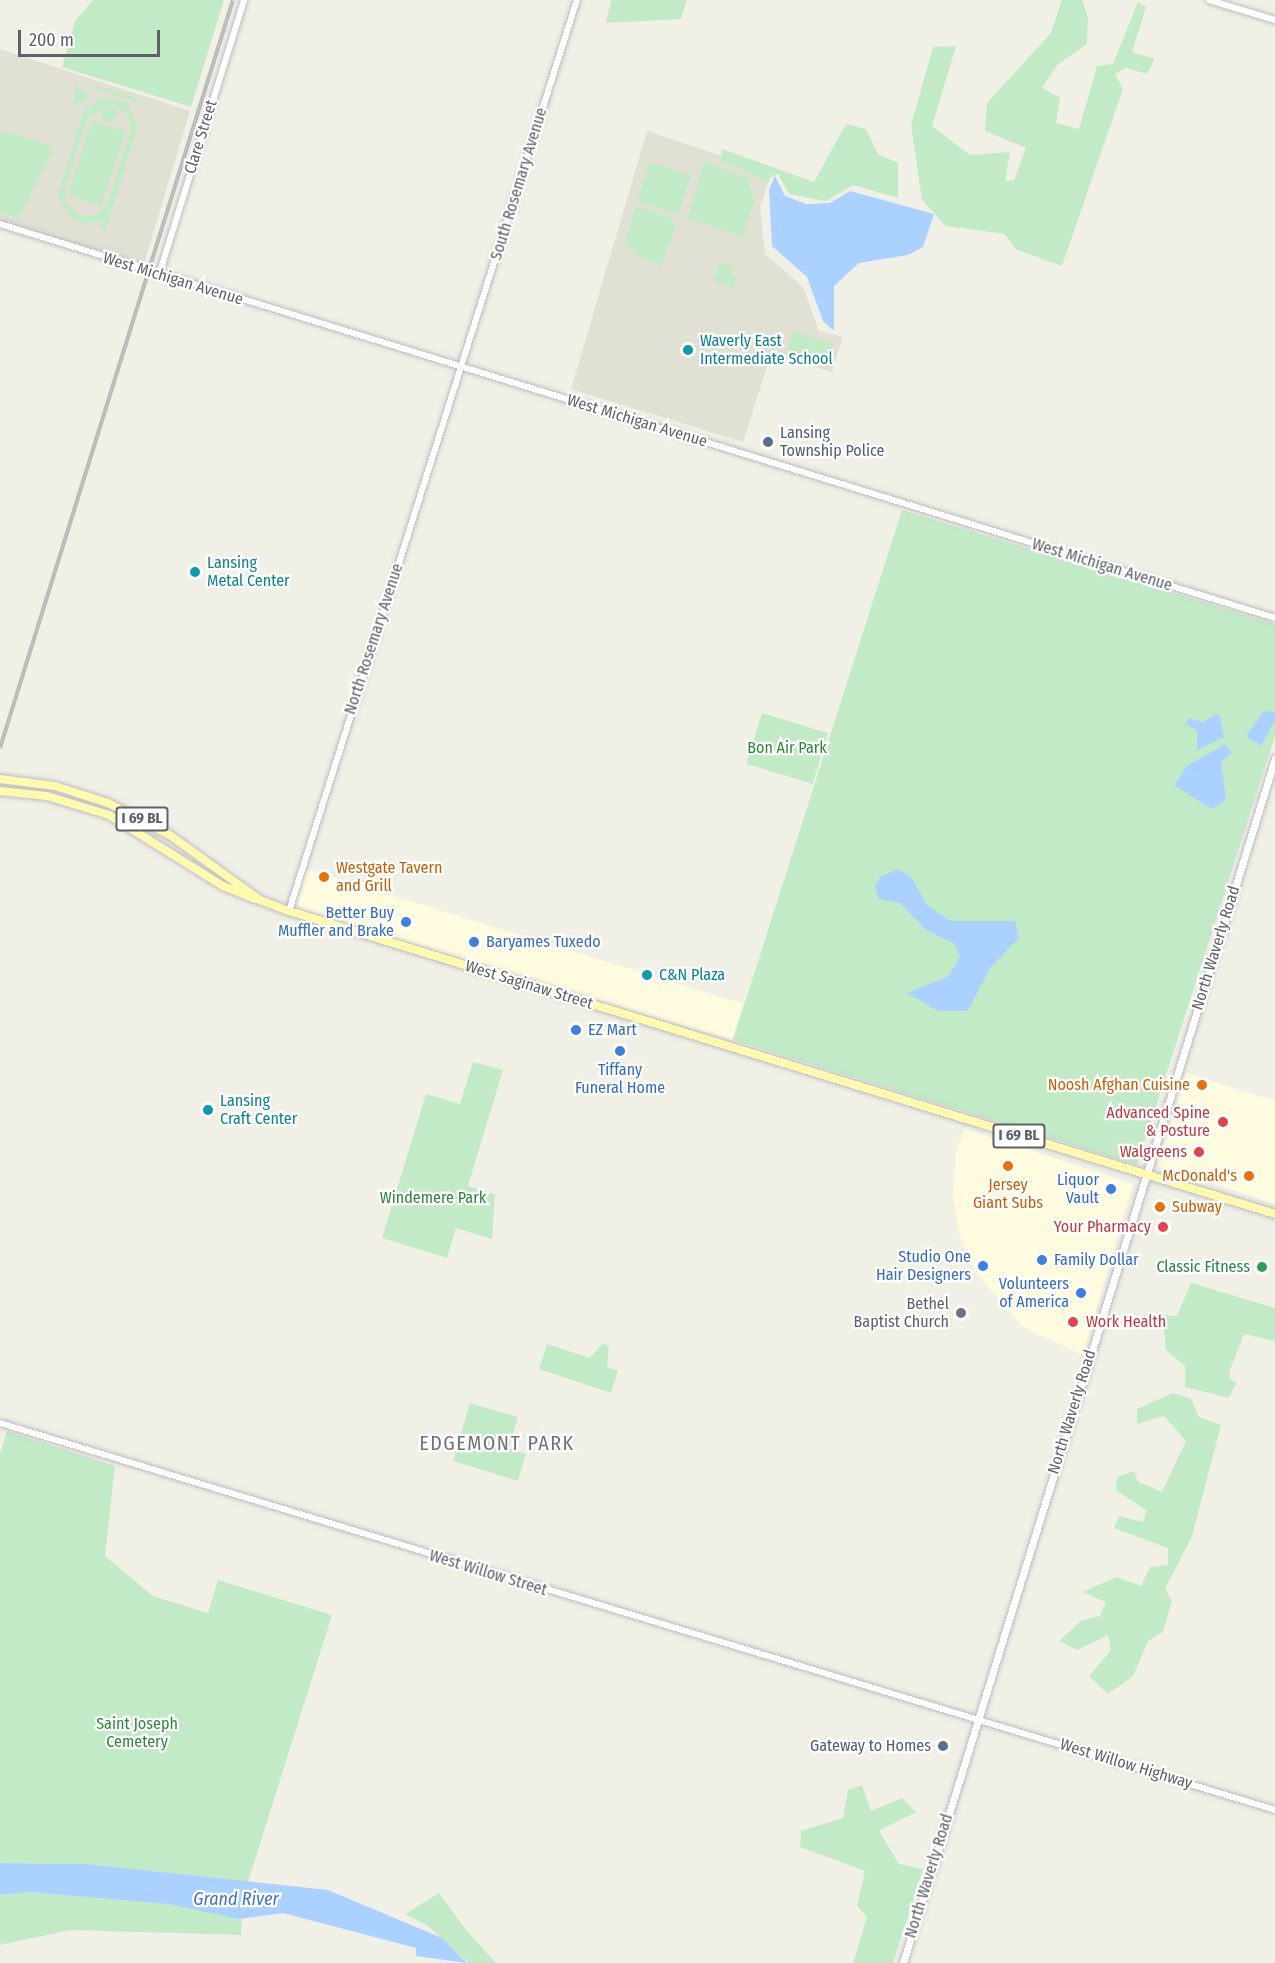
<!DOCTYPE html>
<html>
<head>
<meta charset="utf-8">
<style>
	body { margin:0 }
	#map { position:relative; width:1275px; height:1963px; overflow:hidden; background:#f1f0e7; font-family:"Fira Sans Condensed",sans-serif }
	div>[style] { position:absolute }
	.commercial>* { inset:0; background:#fffbdf }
	.education>* { inset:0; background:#e1e0d5 }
	.green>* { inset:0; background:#c3eac7; transform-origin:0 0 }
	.round { border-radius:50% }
	.water>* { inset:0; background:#aad1ff }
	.roads { filter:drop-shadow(0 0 2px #bcbec3) drop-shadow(0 0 2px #bcbec3) }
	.tertiary>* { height:6px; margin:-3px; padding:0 3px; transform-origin:3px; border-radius:3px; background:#fff }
	.secondary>* { height:7px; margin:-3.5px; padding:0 3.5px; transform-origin:3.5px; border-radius:3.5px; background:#fff }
	.primary>* { height:8px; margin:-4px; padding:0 4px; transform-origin:4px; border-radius:4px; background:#fffaaf }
	.rail>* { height:4px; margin-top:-2px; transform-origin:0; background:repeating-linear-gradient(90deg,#fff 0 4.5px,#b8b9b9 0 9px); box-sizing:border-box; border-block:2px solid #b8b9b9 }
	.dots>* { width:16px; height:16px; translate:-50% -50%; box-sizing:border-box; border:3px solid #fff; border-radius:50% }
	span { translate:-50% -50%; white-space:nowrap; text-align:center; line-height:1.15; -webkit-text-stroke:4.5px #fff; paint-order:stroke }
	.shield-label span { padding:2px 4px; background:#fff; border:2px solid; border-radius:4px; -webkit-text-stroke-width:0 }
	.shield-label { font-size:15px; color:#5e6268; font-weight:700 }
	.street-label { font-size:16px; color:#5e6268 }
	.culture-label { font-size:16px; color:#0d838f }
	.left { translate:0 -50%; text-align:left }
	.service-label { font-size:16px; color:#4e5e75 }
	.right { translate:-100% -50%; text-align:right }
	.park-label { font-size:16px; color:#30853d }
	.food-label { font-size:16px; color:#c56008 }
	.shop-label { font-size:16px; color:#366cbe }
	.health-label { font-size:16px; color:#be3a42 }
	.leisure-label { font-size:16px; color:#27864d }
	.worship-label { font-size:16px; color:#5b616d }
	.water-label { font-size:18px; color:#4173c2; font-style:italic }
	.quarter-label { font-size:20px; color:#6f747a; letter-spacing:1.5px }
	.scale { position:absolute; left:18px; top:30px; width:142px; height:27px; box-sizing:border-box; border:3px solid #5e6268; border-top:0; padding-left:8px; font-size:18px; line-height:21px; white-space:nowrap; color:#5e6268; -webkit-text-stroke:4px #fff; paint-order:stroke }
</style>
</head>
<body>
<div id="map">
	<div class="commercial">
		<i style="clip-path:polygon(303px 868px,743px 1004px,732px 1040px,289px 911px)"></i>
		<i style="clip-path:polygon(1186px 1073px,1275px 1101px,1275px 1204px,1157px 1165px)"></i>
		<i style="clip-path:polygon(965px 1129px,1133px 1184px,1083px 1355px,1024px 1328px,975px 1272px,959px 1233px,953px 1196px,956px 1150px)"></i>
	</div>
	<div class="education">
		<i style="clip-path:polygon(0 49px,190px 111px,143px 267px,0 221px)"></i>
		<i style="clip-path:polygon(647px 131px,772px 172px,760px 207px,765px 254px,803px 287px,819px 331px,843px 337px,832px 372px,771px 354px,743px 442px,571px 389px)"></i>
	</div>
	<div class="green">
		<i style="clip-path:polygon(93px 0,224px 0,191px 107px,62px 67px,75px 21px)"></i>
		<i style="clip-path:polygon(611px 0,687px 0,681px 19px,606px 23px)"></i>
		<i style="clip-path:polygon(1062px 0,1082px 0,1088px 18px,1087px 44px,1057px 65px,1042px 88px,1060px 98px,1056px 123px,1079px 129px,1097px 66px,1113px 64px,1138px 2px,1146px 7px,1132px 52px,1155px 59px,1147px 74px,1126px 68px,1115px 74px,1123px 89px,1062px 266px,1015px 249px,1005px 234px,946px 226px,922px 200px,911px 125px,933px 47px,956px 46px,932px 126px,970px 155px,1010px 152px,1005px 181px,1014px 180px,1026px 148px,985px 131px,987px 103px,1051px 33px)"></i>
		<i style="clip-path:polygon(78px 82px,121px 92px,158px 108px,115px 95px)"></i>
		<i style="clip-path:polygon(76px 85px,89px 98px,78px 106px,72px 105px)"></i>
		<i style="clip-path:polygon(evenodd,101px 97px,128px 104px,138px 127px,105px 231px,100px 229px,102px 219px,87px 224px,70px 217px,58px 195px,83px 112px,101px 97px,111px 104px,128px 115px,130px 132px,108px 203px,97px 214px,81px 216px,67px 205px,65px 189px,88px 116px,111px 104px)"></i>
		<i class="round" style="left:101px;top:106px;width:16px;height:16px"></i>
		<i style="left:92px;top:121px;width:35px;height:78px;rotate:18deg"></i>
		<i style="clip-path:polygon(846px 124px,866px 129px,878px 154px,898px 163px,898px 198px,853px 185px,826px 201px,789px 194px,778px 174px,764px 181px,721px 161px,722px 149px,814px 182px)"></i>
		<i style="clip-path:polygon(0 130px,49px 145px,52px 151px,19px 218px,0 213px)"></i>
		<i style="clip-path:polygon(704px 161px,749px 179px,754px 202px,743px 237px,688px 219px)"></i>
		<i style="left:650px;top:162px;width:43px;height:41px;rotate:18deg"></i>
		<i style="clip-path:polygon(635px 205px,671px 218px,676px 225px,661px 266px,635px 254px,626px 242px)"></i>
		<i style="clip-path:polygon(720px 261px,734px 266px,729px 274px,738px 277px,734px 288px,714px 282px)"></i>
		<i style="left:794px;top:331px;width:42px;height:23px;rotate:18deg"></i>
		<i style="clip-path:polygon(902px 510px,1275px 624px,1275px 736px,1137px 1165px,733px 1040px)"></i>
		<i style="left:762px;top:713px;width:69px;height:53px;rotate:17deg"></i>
		<i style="clip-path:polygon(473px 1062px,503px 1070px,468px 1186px,495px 1194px,492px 1239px,456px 1228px,447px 1258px,382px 1238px,426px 1094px,460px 1104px)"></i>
		<i style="clip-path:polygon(1191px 1283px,1275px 1308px,1275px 1341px,1244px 1334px,1230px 1370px,1229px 1378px,1236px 1383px,1229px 1398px,1185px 1387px,1185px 1366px,1166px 1350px,1164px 1330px,1148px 1325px,1149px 1315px,1177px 1316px)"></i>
		<i style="clip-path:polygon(603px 1343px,609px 1347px,607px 1367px,618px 1371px,611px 1393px,539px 1369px,547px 1344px,590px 1358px)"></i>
		<i style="clip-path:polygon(1173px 1393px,1191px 1399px,1199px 1417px,1221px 1425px,1192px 1536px,1165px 1589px,1172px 1601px,1163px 1632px,1148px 1641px,1133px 1676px,1108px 1694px,1089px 1676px,1111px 1650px,1108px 1635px,1077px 1650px,1059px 1641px,1082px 1620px,1100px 1616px,1106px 1602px,1082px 1592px,1117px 1577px,1141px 1586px,1150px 1567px,1168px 1565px,1168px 1548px,1114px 1528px,1119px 1516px,1143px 1522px,1147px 1511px,1116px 1490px,1117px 1477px,1134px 1471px,1138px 1482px,1162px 1492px,1186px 1441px,1164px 1416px,1137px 1424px,1137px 1409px)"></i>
		<i style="clip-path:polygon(470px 1403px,518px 1417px,509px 1448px,526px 1454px,518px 1481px,453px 1461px)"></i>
		<i style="clip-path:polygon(7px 1431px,115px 1466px,105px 1556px,153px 1596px,208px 1613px,218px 1580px,332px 1615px,248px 1882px,87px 1864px,0 1863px,0 1454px)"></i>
		<i style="clip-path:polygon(862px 1785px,871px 1811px,902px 1798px,916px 1812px,879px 1831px,899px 1864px,923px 1869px,893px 1963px,853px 1963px,867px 1917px,857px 1906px,865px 1871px,800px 1847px,801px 1831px,843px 1818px,848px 1790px)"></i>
		<i style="clip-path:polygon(28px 1892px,167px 1904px,242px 1919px,241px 1935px,71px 1930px,0 1945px,0 1895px)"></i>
		<i style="clip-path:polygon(439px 1893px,466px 1930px,496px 1963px,469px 1963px,428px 1926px,405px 1914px)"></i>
	</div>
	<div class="water">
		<i style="clip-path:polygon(775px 176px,785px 196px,806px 204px,830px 203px,850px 191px,934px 214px,923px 247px,908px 255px,859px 263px,834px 286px,834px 331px,823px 321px,807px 277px,772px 246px,769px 190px)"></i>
		<i style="clip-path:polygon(1264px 711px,1275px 712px,1275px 721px,1261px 746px,1246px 736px)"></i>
		<i style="clip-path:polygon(1219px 713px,1224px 737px,1197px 750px,1197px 731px,1186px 724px,1188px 718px,1203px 722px)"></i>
		<i style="clip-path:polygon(1225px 744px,1232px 753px,1221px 762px,1226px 800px,1211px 809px,1174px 785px,1187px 766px)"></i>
		<i style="clip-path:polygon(898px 869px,911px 877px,928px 906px,951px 921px,1015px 921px,1019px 938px,990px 968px,968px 1011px,938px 1011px,907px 993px,949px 976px,960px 956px,954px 944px,926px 930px,900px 903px,878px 899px,875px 885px,881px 876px)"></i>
		<i style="clip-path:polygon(0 1863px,87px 1864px,328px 1890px,442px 1938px,467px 1963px,416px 1956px,416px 1948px,283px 1913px,239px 1919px,167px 1904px,28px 1892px,0 1895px)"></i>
	</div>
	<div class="roads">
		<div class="tertiary">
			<i style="left:1209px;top:0;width:69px;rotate:16.9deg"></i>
			<i style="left:0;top:224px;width:1334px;rotate:17.17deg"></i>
			<i style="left:159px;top:275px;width:288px;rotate:-72.8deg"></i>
			<i style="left:289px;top:911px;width:955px;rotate:-72.46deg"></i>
			<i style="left:0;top:1423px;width:1332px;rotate:16.88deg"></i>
		</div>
		<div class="secondary">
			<i style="left:903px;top:1963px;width:1261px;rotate:-72.84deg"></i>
		</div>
		<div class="primary">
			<i style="left:0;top:779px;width:55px;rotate:7.3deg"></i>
			<i style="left:55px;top:786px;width:56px;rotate:17.8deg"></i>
			<i style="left:108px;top:803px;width:71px;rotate:27.6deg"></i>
			<i style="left:171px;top:836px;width:110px;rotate:35.7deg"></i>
			<i style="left:260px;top:900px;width:31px;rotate:21deg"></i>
			<i style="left:289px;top:911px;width:1032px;rotate:17.08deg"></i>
			<i style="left:0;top:791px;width:47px;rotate:6.1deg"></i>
			<i style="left:47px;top:796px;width:65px;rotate:17deg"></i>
			<i style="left:109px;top:815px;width:134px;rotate:31.9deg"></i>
			<i style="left:223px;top:886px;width:35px;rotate:22deg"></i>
		</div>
	</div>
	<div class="rail">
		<i style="left:0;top:748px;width:783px;rotate:-72.7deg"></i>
	</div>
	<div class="dots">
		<i style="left:688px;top:350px;background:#0f9aa8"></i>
		<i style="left:768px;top:442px;background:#5c6f8a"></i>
		<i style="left:195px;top:572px;background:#0f9aa8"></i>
		<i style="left:324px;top:877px;background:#e8710a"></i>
		<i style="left:406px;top:922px;background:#3f7fe0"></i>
		<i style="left:474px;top:942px;background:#3f7fe0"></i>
		<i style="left:647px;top:975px;background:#0f9aa8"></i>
		<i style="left:576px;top:1030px;background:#3f7fe0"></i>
		<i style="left:620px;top:1051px;background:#3f7fe0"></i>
		<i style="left:1202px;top:1085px;background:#e8710a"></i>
		<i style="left:208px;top:1110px;background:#0f9aa8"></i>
		<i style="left:1223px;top:1122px;background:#e0444e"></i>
		<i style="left:1199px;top:1152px;background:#e0444e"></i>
		<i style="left:1008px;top:1166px;background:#e8710a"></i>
		<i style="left:1249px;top:1176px;background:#e8710a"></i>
		<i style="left:1111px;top:1189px;background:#3f7fe0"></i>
		<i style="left:1160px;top:1207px;background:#e8710a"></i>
		<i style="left:1163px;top:1227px;background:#e0444e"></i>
		<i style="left:1042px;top:1260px;background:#3f7fe0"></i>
		<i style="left:983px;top:1266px;background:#3f7fe0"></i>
		<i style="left:1262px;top:1267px;background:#2e9e5b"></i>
		<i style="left:1081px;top:1293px;background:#3f7fe0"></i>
		<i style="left:961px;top:1313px;background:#6b7280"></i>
		<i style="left:1073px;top:1322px;background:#e0444e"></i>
		<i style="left:943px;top:1746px;background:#5c6f8a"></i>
	</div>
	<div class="shield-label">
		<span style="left:142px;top:819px">I 69 BL</span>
		<span style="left:1019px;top:1136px">I 69 BL</span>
	</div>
	<div class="street-label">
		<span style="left:201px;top:137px;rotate:-73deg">Clare Street</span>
		<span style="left:519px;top:184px;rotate:-73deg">South Rosemary Avenue</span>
		<span style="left:173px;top:279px;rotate:17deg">West Michigan Avenue</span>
		<span style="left:637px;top:421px;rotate:17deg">West Michigan Avenue</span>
		<span style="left:1102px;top:565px;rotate:17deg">West Michigan Avenue</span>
		<span style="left:374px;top:639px;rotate:-72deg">North Rosemary Avenue</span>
		<span style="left:1216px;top:948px;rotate:-73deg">North Waverly Road</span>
		<span style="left:529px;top:985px;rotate:17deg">West Saginaw Street</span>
		<span style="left:1072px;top:1412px;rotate:-73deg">North Waverly Road</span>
		<span style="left:488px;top:1573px;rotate:17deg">West Willow Street</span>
		<span style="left:1126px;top:1764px;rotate:17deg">West Willow Highway</span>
		<span style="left:929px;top:1876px;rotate:-73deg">North Waverly Road</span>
	</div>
	<div class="culture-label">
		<span class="left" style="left:700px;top:350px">Waverly East<br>Intermediate School</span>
		<span class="left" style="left:207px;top:572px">Lansing<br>Metal Center</span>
		<span class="left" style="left:659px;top:975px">C&amp;N Plaza</span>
		<span class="left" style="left:220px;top:1110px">Lansing<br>Craft Center</span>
	</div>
	<div class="service-label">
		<span class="left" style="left:780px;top:442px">Lansing<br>Township Police</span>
		<span class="right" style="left:931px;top:1746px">Gateway to Homes</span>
	</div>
	<div class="park-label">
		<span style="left:787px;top:748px">Bon Air Park</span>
		<span style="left:433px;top:1198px">Windemere Park</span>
		<span style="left:137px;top:1733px">Saint Joseph<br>Cemetery</span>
	</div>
	<div class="food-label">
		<span class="left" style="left:336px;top:877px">Westgate Tavern<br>and Grill</span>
		<span class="right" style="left:1190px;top:1085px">Noosh Afghan Cuisine</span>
		<span class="right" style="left:1237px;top:1176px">McDonald's</span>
		<span style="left:1008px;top:1194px">Jersey<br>Giant Subs</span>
		<span class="left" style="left:1172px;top:1207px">Subway</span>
	</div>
	<div class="shop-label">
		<span class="right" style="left:394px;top:922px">Better Buy<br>Muffler and Brake</span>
		<span class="left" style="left:486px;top:942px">Baryames Tuxedo</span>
		<span class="left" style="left:588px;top:1030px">EZ Mart</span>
		<span style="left:620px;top:1079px">Tiffany<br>Funeral Home</span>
		<span class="right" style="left:1099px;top:1189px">Liquor<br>Vault</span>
		<span class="right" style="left:971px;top:1266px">Studio One<br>Hair Designers</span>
		<span class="left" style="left:1054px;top:1260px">Family Dollar</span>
		<span class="right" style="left:1069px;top:1293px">Volunteers<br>of America</span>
	</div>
	<div class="health-label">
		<span class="right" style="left:1210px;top:1122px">Advanced Spine<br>&amp; Posture</span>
		<span class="right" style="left:1187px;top:1152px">Walgreens</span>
		<span class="right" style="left:1151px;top:1227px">Your Pharmacy</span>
		<span class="left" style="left:1086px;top:1322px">Work Health</span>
	</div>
	<div class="leisure-label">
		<span class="right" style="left:1250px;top:1267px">Classic Fitness</span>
	</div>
	<div class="worship-label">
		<span class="right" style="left:949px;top:1313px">Bethel<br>Baptist Church</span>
	</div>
	<div class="water-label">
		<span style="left:236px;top:1899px">Grand River</span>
	</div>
	<div class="quarter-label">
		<span style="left:497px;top:1443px">EDGEMONT PARK</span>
	</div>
	<div class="scale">200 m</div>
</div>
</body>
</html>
